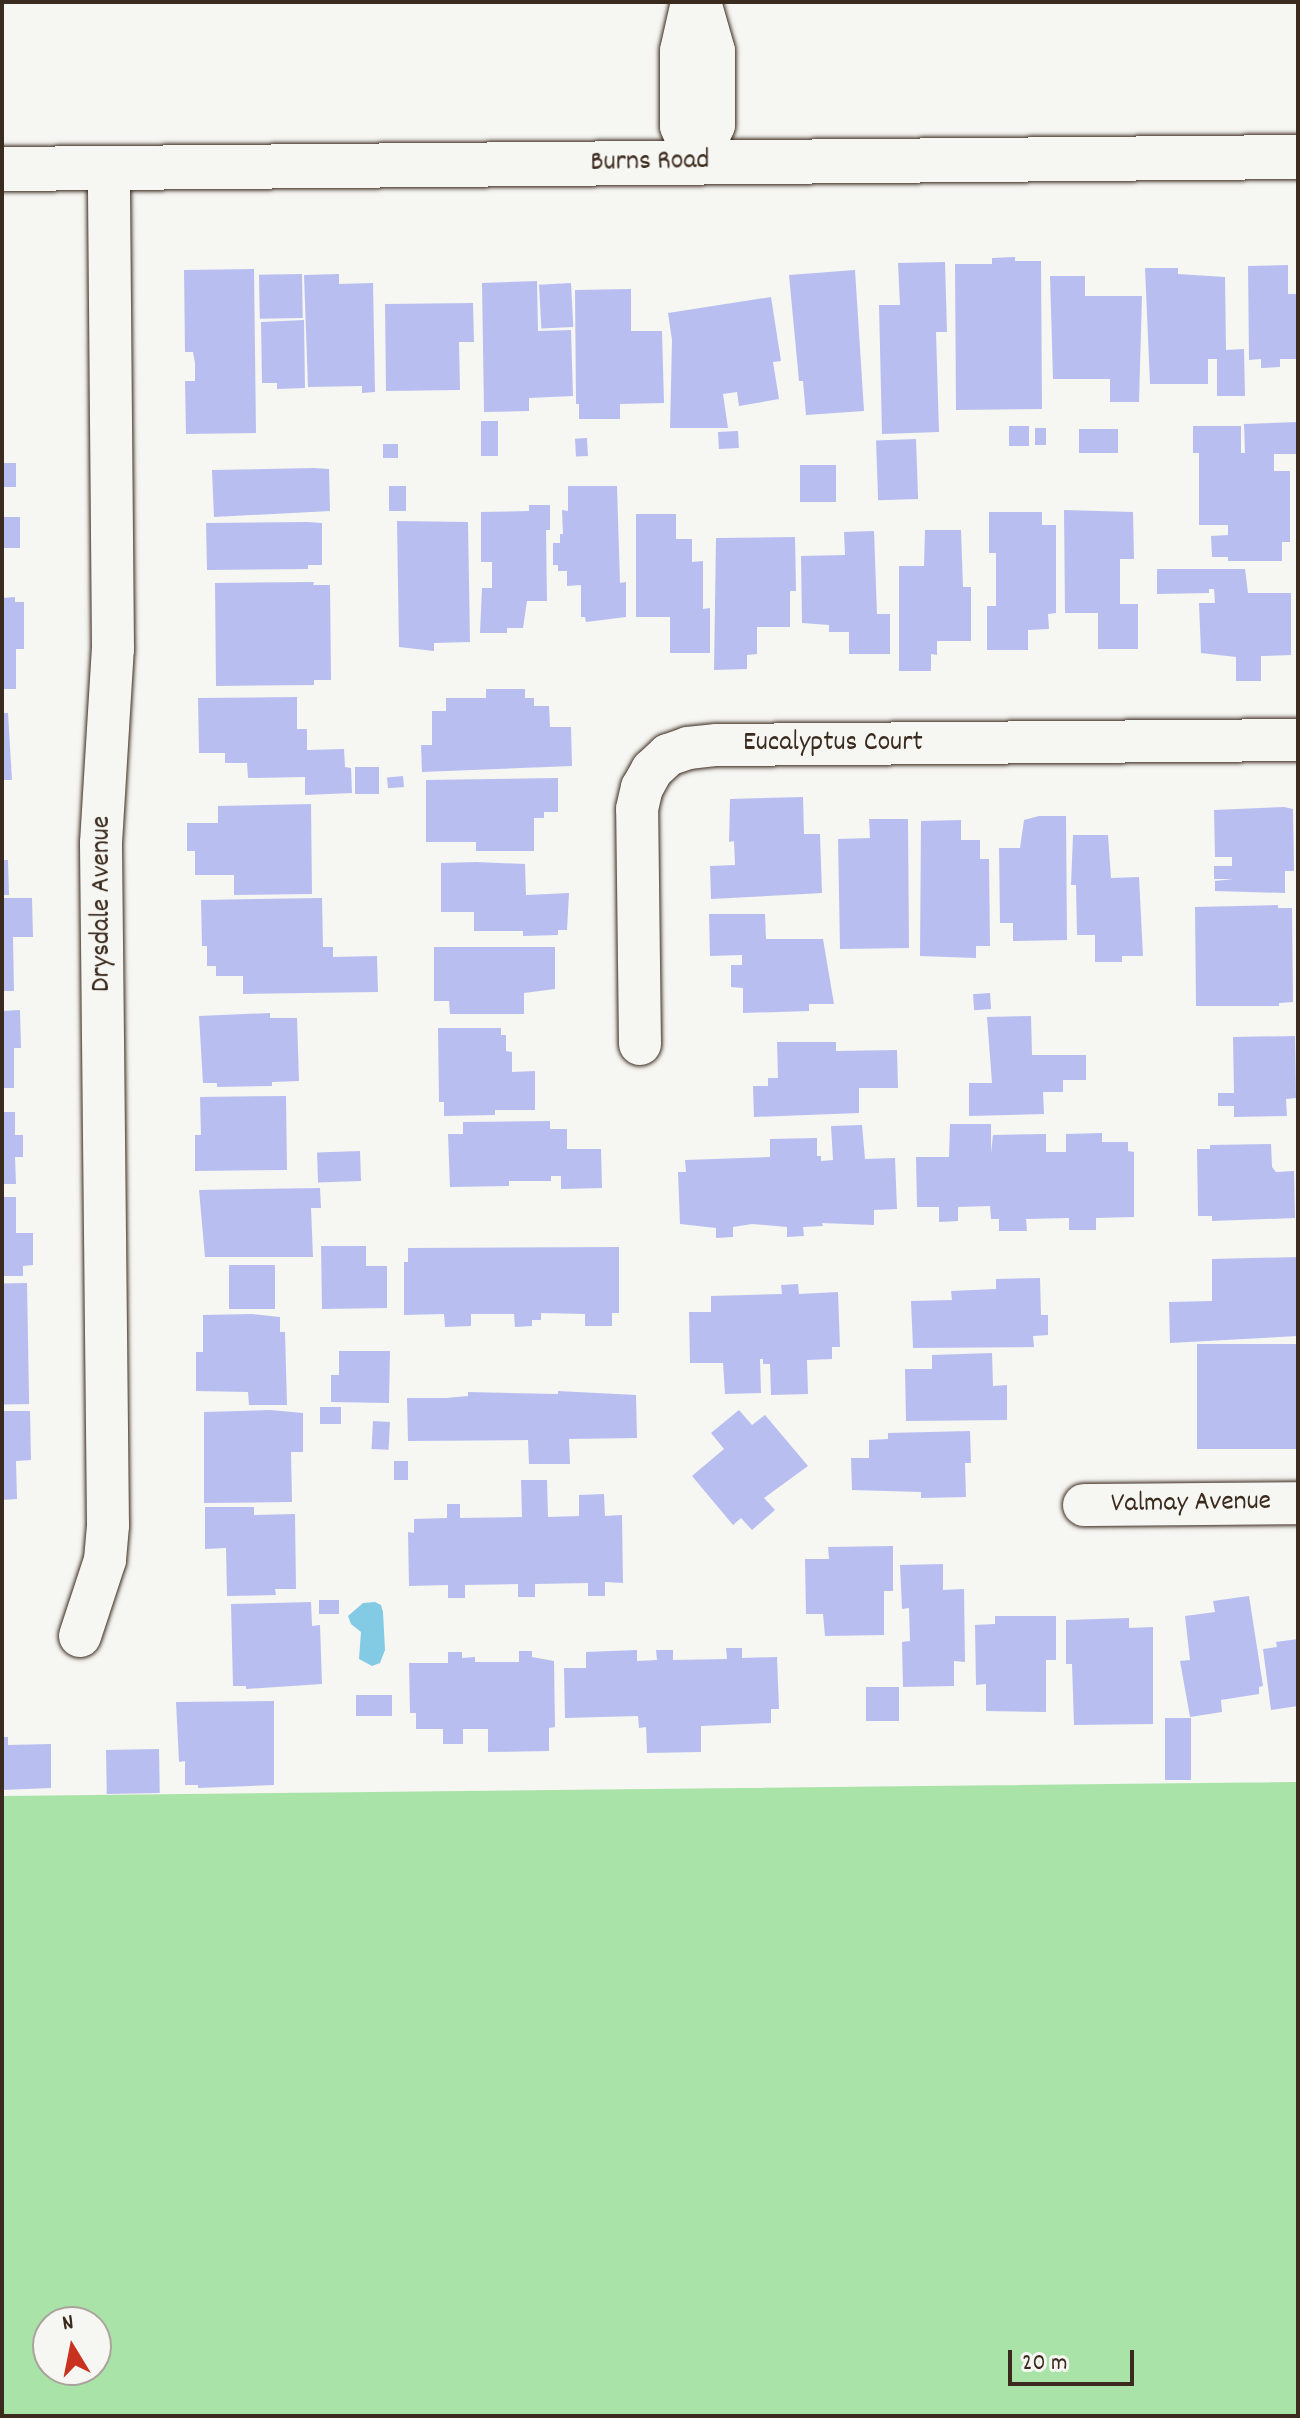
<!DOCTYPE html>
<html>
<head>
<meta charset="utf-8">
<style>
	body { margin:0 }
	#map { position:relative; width:1300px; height:2418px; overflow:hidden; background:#f6f6f2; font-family:Dekko,sans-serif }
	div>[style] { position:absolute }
	.green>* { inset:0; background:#aae3a8 }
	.water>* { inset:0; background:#83cbe4 }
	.building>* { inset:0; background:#b8bff0; transform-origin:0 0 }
	.roads { filter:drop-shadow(0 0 2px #3b2a1e) drop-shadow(0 0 2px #3b2a1e) }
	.street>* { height:42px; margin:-21px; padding:0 21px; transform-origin:21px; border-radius:21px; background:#f6f6f2 }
	.secondary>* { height:44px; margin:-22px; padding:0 22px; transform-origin:22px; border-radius:22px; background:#f6f6f2 }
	span { translate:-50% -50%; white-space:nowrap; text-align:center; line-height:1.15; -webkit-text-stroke:8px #f6f6f2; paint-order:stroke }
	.street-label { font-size:28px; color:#3b2a1e }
	.frame { position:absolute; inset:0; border:4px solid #3b2a1e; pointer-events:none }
	.north { position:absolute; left:32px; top:2306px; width:80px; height:80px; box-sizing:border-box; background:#f6f6f2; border:2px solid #aba49d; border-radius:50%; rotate:350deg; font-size:22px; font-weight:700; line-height:32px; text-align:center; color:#3b2a1e }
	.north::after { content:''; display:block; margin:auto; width:28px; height:36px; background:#c8321e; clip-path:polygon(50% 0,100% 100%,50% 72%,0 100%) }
	.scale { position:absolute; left:1008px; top:2350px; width:126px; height:36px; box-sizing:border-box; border:4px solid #3b2a1e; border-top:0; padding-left:10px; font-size:24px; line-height:28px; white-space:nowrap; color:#3b2a1e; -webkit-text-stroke:6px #f6f6f2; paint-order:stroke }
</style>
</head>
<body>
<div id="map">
	<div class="green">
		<i style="clip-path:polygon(evenodd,1298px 1782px,1298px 2416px,2px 2416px,2px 1796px,1298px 1782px,48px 2322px,96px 2322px,96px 2370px,48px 2370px,48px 2322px)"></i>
	</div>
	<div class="water">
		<i style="clip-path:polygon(375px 1602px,381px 1605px,383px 1612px,385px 1650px,380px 1663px,372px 1666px,359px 1659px,361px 1632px,351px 1624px,348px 1616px,363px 1603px)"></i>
	</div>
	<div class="building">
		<i style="clip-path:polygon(1015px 257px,1015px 261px,1041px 261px,1042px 409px,956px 410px,955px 264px,992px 264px,992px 258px)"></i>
		<i style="clip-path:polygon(945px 262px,947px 332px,936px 332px,939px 432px,882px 434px,879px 305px,900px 305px,898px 263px)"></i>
		<i style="clip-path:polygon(1288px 265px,1288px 294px,1298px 294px,1298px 359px,1280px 359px,1280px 367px,1261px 368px,1261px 359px,1249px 360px,1248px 266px)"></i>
		<i style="clip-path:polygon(1145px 268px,1178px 268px,1178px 274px,1225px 277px,1226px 350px,1244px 349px,1245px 396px,1217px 396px,1217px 359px,1208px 359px,1208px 384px,1150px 384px)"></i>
		<i style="clip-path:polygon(254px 269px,256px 433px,186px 434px,185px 381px,195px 381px,195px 363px,193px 352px,185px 352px,184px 270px)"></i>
		<i style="clip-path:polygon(855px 270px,864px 411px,806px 415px,803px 381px,799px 381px,789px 275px)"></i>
		<i style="left:302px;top:274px;width:44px;height:43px;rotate:89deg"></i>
		<i style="clip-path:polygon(339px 274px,339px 284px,373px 283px,375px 392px,362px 393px,362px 386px,308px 387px,304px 275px)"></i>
		<i style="clip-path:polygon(1050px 276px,1085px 276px,1085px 296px,1142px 296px,1139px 402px,1110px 402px,1110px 379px,1053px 379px)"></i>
		<i style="clip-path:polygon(537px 281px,538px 331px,571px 330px,573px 396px,529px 398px,529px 411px,484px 412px,482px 283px)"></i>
		<i style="left:571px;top:283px;width:44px;height:32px;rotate:87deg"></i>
		<i style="clip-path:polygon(631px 289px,631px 331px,662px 331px,664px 403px,620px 404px,620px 419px,579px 419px,579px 404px,576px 404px,575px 290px)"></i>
		<i style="clip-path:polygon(771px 297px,781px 361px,773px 362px,779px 399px,739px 406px,737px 392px,723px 394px,728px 428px,670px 428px,672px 340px,668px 313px)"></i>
		<i style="clip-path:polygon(473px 303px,474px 342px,459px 342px,460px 390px,386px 391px,385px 304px)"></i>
		<i style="clip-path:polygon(304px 320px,305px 388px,277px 389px,277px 383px,262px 383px,261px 322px)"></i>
		<i style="left:481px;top:421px;width:17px;height:35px"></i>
		<i style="clip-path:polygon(1298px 422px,1298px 454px,1274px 454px,1274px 471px,1290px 471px,1290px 542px,1282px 542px,1282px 561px,1228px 561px,1228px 557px,1212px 557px,1211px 536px,1228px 535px,1228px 525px,1199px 525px,1199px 453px,1193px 453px,1193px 426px,1241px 426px,1241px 453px,1245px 453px,1244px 424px)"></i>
		<i style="left:1009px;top:426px;width:20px;height:20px"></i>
		<i style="left:1035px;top:428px;width:11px;height:17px"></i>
		<i style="left:1079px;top:429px;width:39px;height:24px"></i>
		<i style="left:738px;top:431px;width:17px;height:20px;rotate:87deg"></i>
		<i style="left:587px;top:438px;width:18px;height:12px;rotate:87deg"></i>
		<i style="left:916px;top:439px;width:60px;height:40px;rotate:88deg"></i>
		<i style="left:383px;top:444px;width:15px;height:14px"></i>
		<i style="left:2px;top:463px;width:14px;height:24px"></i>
		<i style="left:800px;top:465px;width:36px;height:37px"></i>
		<i style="clip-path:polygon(314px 468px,329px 469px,330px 511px,214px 517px,212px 470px)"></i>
		<i style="left:389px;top:486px;width:17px;height:25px"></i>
		<i style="clip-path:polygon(568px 486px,617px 486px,620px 583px,626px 582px,626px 617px,586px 622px,585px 617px,581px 617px,581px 585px,567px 586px,567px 571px,558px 571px,558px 565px,553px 565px,553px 543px,560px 543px,560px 534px,563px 534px,562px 510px,568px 511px)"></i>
		<i style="clip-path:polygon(529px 505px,550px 505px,550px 530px,546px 530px,547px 601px,527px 601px,523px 628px,507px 628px,507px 633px,480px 633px,482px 588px,492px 588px,492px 562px,481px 562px,481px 512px,529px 511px)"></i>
		<i style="clip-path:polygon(1064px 510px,1133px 512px,1134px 559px,1120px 559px,1120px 604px,1138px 604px,1138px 649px,1098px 649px,1098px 613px,1065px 613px)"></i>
		<i style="clip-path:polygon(989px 512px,1042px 512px,1042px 525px,1056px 525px,1056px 613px,1048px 614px,1049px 629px,1028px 630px,1028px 650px,987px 650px,987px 606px,996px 606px,996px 553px,989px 553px)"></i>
		<i style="clip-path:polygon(636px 514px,676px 514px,676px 539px,692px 539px,692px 562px,703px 561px,703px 609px,710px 608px,710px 653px,670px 653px,670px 617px,636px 617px)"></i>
		<i style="left:2px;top:517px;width:18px;height:31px"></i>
		<i style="clip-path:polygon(397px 521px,468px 522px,470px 642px,434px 643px,434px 651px,399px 647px)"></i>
		<i style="clip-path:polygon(307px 522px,322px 523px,322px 565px,308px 565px,308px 569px,207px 570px,206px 523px)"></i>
		<i style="clip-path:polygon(925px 530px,961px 530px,963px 587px,971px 587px,971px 641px,937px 641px,937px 655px,931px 654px,931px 671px,899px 671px,899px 566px,924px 566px)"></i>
		<i style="clip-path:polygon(874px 531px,877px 614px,890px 614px,890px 654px,849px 654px,849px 632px,829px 632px,829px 625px,802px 623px,801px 556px,845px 555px,844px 532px)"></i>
		<i style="clip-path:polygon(795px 537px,796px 591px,790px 591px,790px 627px,757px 627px,757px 654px,747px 655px,747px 669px,714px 670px,716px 538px)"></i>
		<i style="clip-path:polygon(1157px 569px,1245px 569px,1248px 593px,1291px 593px,1291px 655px,1261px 656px,1261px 681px,1236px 681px,1236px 657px,1201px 653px,1199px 603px,1215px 603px,1214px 589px,1209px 589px,1209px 593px,1157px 594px)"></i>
		<i style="clip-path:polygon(314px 582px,313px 585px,330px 585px,331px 680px,314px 680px,314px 685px,216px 686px,215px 583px)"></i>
		<i style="clip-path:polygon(15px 597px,15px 602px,24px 602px,24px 649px,16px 649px,16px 689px,2px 689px,2px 598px)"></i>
		<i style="clip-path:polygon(486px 689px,525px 689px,525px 698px,534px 698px,534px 706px,549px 706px,550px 727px,571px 727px,572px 766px,422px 772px,421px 745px,432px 745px,432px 711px,446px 711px,446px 698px,486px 698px)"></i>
		<i style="clip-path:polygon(297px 697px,297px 729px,307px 729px,307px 750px,344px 749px,345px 767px,351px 768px,352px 793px,305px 795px,305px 777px,248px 778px,247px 763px,225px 763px,225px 753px,199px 753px,198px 698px)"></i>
		<i style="clip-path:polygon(2px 713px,8px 713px,12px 780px,2px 780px)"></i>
		<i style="left:355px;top:767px;width:24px;height:27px"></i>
		<i style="left:403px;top:776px;width:11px;height:16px;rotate:85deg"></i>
		<i style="clip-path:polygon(558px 778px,558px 812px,544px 812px,544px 818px,534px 818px,534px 851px,476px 851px,476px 842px,426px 842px,426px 780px)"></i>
		<i style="clip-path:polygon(803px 797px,804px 834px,820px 834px,822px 893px,711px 899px,710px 866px,735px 865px,734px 841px,729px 842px,730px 799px)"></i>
		<i style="clip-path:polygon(311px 804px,312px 894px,234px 895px,234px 875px,195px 875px,195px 851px,187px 851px,187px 823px,218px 823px,218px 806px)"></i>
		<i style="clip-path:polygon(1284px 807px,1293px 809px,1294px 871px,1285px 871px,1285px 893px,1215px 891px,1215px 881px,1233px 879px,1214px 879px,1214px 866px,1232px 866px,1232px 857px,1215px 857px,1214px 810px)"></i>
		<i style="clip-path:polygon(1039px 816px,1066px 816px,1067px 940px,1013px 941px,1013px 923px,1000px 923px,999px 848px,1020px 848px,1024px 820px)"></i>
		<i style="clip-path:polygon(869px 819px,908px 819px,909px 948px,840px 949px,838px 839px,870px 838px)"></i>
		<i style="clip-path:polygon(961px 820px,961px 840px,980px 840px,980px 859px,989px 859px,990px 946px,976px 946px,976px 958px,920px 956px,921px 821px)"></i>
		<i style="clip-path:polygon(1073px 835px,1108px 835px,1111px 878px,1139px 877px,1143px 956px,1122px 956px,1122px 962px,1095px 962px,1095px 935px,1077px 935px,1076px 885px,1071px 885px)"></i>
		<i style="clip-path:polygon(2px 860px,8px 860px,9px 895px,2px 895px)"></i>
		<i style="clip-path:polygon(476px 862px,525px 864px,526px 895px,569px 893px,567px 930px,558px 930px,558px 935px,523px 936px,523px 931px,474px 931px,474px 912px,441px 912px,441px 863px)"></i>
		<i style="clip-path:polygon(2px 898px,32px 898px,33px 937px,13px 937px,14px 991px,2px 991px)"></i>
		<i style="clip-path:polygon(322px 898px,323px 947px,333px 947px,333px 957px,377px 956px,378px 992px,243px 994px,243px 976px,216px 976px,216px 966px,207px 966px,207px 946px,202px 946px,201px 900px)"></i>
		<i style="clip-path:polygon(1278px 905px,1278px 908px,1292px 908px,1293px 1002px,1279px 1003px,1279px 1006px,1196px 1006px,1195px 907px)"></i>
		<i style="clip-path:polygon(709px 914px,765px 914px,766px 939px,823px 939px,834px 1004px,809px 1004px,809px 1011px,743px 1013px,743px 988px,731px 987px,731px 965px,742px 965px,742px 955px,710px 956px)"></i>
		<i style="clip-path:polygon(434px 947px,555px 947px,555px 989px,524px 993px,524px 1014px,450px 1014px,449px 1001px,434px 1001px)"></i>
		<i style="left:990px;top:993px;width:16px;height:17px;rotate:86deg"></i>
		<i style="clip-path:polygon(20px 1010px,21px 1048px,14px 1048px,14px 1088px,2px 1088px,2px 1011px)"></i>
		<i style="clip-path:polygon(270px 1013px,270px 1018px,297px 1018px,299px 1081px,272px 1082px,272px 1086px,217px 1087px,217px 1083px,203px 1083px,199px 1016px)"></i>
		<i style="clip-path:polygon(1031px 1016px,1032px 1055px,1086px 1055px,1086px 1080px,1063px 1080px,1063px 1092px,1043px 1092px,1044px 1114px,969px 1116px,969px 1083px,992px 1083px,987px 1017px)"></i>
		<i style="clip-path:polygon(438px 1028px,501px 1028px,501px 1035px,506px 1035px,506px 1051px,512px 1052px,512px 1072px,535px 1071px,535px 1110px,495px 1110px,495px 1115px,444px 1116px,444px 1102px,439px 1102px)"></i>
		<i style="clip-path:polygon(1295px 1036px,1296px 1098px,1286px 1099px,1287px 1116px,1234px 1117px,1234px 1106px,1218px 1106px,1218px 1093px,1234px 1093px,1233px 1037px)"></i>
		<i style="clip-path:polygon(777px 1042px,836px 1042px,836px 1051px,897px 1050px,898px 1088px,859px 1088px,859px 1113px,754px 1117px,753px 1086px,768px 1086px,768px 1078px,778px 1078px)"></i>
		<i style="clip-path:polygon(286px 1096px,287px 1170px,195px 1171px,195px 1135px,201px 1135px,200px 1097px)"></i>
		<i style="clip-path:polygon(2px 1112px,15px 1112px,15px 1135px,23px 1135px,23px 1157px,15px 1157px,16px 1184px,2px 1184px)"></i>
		<i style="clip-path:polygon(550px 1121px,550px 1129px,567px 1129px,567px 1149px,601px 1149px,602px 1188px,561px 1189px,561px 1176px,551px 1176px,551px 1181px,509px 1181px,509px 1186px,450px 1187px,448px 1134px,463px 1134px,463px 1122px)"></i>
		<i style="clip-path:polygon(950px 1124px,991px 1124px,991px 1153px,993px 1135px,1046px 1134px,1046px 1152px,1066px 1152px,1066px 1134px,1102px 1133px,1102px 1142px,1128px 1142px,1128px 1151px,1134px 1152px,1134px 1217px,1096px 1218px,1096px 1230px,1069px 1230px,1069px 1218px,1026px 1219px,1027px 1231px,999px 1231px,999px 1219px,991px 1219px,990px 1206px,958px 1207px,958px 1221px,939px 1222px,939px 1207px,917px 1207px,916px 1157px,949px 1157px)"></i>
		<i style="clip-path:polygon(862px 1125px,865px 1159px,895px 1158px,897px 1209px,874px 1210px,874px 1225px,822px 1223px,823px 1226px,803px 1227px,804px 1236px,787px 1237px,787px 1227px,752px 1224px,733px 1227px,733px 1237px,716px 1238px,716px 1228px,680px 1224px,678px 1172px,686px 1172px,685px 1160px,770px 1157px,770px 1139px,817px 1138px,817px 1156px,821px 1156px,821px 1161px,833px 1160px,831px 1126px)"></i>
		<i style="clip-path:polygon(1271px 1144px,1272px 1167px,1276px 1172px,1294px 1171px,1295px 1218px,1212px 1221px,1212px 1216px,1198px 1216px,1197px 1149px,1210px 1149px,1210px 1145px)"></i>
		<i style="left:360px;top:1151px;width:30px;height:43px;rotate:88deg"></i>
		<i style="clip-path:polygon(320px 1188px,321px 1208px,311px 1208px,313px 1257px,205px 1257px,199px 1190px)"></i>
		<i style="clip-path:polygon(2px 1197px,16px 1197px,16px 1233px,33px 1233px,33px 1265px,23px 1266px,23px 1276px,2px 1276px)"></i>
		<i style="clip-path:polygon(321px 1246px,366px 1246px,366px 1266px,387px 1266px,387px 1308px,322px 1309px)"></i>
		<i style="clip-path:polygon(619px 1247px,619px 1313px,612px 1313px,612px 1326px,585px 1326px,585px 1314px,541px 1313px,541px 1320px,532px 1320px,532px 1326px,515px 1327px,514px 1314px,471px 1314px,471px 1326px,445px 1327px,444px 1314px,404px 1315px,404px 1262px,408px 1262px,408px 1248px)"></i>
		<i style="clip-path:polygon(1298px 1257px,1298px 1336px,1170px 1343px,1169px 1302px,1212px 1301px,1212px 1259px)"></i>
		<i style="left:229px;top:1265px;width:46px;height:44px"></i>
		<i style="clip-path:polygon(1040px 1278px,1041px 1315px,1048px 1315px,1048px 1335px,1033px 1336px,1034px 1347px,913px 1348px,911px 1301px,952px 1300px,951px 1291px,996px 1289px,996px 1279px)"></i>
		<i style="left:27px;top:1283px;width:121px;height:25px;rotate:89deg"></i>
		<i style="clip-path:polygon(798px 1284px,799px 1294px,838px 1292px,840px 1347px,832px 1347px,832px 1359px,807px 1360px,808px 1394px,771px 1395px,770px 1364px,763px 1364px,763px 1359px,760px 1359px,761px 1393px,725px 1394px,723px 1363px,690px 1363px,689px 1312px,711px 1312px,711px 1296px,782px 1294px,781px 1285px)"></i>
		<i style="clip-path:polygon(252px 1314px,280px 1317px,280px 1332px,285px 1332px,287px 1405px,249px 1405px,248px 1392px,196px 1391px,196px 1352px,203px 1352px,203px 1315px)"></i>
		<i style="left:1298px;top:1344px;width:105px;height:101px;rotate:90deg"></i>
		<i style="clip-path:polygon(339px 1351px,390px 1351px,389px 1403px,331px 1402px,331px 1375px,339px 1375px)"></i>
		<i style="clip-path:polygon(992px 1353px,993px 1386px,1007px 1385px,1007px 1420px,906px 1421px,905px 1369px,932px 1369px,932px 1355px)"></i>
		<i style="clip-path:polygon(558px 1391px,636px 1395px,637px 1438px,569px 1439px,570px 1464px,529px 1464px,528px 1440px,408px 1441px,407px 1398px,446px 1398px,468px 1396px,468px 1392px,558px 1394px)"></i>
		<i style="left:341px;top:1407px;width:17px;height:21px;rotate:90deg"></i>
		<i style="clip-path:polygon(270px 1410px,303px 1413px,303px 1452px,291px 1452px,292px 1502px,204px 1503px,204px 1412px)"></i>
		<i style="clip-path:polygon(739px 1410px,752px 1425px,765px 1415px,808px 1466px,764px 1498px,775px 1510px,752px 1530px,741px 1518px,733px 1525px,692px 1476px,724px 1449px,711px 1433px)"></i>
		<i style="clip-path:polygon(2px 1411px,30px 1411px,31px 1460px,16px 1461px,17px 1499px,2px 1500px)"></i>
		<i style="left:373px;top:1421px;width:17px;height:28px;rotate:3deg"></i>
		<i style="clip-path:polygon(970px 1431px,971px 1463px,965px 1463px,966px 1497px,921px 1498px,921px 1492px,852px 1490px,851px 1458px,869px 1458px,869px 1440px,888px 1439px,888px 1433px)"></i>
		<i style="left:394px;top:1461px;width:14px;height:19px"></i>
		<i style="clip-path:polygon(521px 1480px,547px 1480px,548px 1517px,579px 1516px,579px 1495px,604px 1494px,605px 1516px,622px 1515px,623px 1583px,605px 1582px,605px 1596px,588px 1596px,588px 1583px,535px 1584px,535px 1597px,518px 1597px,518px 1584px,465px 1585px,465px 1598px,448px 1598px,448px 1585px,409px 1586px,408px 1532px,414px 1533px,414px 1519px,447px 1518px,447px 1504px,460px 1504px,460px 1518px,522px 1517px)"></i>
		<i style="clip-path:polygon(205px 1507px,254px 1507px,254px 1515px,295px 1514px,296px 1589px,275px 1589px,276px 1595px,227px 1596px,226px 1548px,205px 1549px)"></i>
		<i style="clip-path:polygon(893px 1546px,893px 1591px,884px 1591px,884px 1635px,825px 1636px,823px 1614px,806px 1614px,805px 1559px,829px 1559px,828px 1547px)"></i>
		<i style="clip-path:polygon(943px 1564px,943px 1590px,964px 1589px,965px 1662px,954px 1661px,954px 1686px,903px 1687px,902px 1642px,910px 1641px,909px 1608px,902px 1609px,900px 1565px)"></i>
		<i style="clip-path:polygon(1249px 1596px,1263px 1686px,1259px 1687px,1259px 1694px,1221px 1700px,1222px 1712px,1190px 1717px,1180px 1661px,1190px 1660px,1185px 1616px,1215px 1612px,1213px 1601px)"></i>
		<i style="left:339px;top:1600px;width:14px;height:20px;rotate:90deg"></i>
		<i style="clip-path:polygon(311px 1602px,312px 1626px,320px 1625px,322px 1684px,246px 1689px,246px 1686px,233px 1686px,231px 1604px)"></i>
		<i style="clip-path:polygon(995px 1616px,1056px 1616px,1056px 1660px,1046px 1660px,1046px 1712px,986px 1711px,986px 1684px,976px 1685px,975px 1625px,995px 1624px)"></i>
		<i style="clip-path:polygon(1129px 1618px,1129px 1628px,1153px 1627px,1153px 1724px,1074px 1725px,1072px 1664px,1066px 1664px,1066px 1620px)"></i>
		<i style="clip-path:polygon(1298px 1639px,1298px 1706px,1271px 1710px,1263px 1649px,1277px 1647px,1276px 1642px)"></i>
		<i style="clip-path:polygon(726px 1648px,742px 1648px,742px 1658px,777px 1657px,779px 1709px,771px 1709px,771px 1723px,701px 1726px,701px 1752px,647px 1753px,646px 1727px,639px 1728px,638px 1716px,565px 1718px,564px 1668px,586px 1668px,586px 1652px,637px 1650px,637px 1661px,657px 1660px,656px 1650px,673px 1650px,673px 1660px,727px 1659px)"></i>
		<i style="clip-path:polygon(519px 1651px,532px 1651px,532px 1657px,554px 1661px,555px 1727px,549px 1728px,549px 1751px,488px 1752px,488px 1729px,463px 1729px,463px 1744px,443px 1744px,443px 1729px,416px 1729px,416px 1713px,410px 1713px,409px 1663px,448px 1663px,448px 1652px,462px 1652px,462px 1658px,475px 1657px,475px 1662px,519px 1662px)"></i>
		<i style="left:899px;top:1687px;width:34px;height:33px;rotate:90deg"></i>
		<i style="left:392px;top:1695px;width:21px;height:36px;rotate:90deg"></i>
		<i style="clip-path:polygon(274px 1701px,274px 1785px,198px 1788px,198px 1785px,185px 1785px,185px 1761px,179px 1762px,176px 1702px)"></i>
		<i style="left:1165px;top:1718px;width:26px;height:62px"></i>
		<i style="clip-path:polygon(2px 1737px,8px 1737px,8px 1745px,51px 1744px,51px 1788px,2px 1790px)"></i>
		<i style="left:159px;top:1749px;width:44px;height:53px;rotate:89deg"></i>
	</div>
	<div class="roads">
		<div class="street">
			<i style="left:692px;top:2px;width:50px;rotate:102.7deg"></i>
			<i style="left:681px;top:51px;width:75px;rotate:90deg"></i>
			<i style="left:681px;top:126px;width:40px;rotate:68deg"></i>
			<i style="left:696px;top:163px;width:42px;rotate:-64.7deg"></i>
			<i style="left:714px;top:125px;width:74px;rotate:-90deg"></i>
			<i style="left:714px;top:51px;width:51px;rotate:-105.9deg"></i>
			<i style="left:640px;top:1044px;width:235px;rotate:-90.7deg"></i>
			<i style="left:637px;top:809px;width:22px;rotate:-77deg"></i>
			<i style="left:642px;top:788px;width:21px;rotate:-61deg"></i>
			<i style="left:652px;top:770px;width:22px;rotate:-43deg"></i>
			<i style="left:668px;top:755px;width:21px;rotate:-19deg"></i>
			<i style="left:688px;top:748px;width:29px;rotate:-6deg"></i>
			<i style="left:717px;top:745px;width:581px;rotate:-0.49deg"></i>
			<i style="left:1084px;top:1505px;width:214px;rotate:-0.5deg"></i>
			<i style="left:80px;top:1636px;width:80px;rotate:-71.8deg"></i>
			<i style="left:105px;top:1560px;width:35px;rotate:-85deg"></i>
			<i style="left:108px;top:1525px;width:682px;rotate:-90.59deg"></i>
			<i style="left:101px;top:843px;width:194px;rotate:-86.5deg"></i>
			<i style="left:113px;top:649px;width:481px;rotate:-90.5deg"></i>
		</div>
		<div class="secondary">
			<i style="left:2px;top:169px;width:1296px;rotate:-0.53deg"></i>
		</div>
	</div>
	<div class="street-label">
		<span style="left:650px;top:163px;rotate:-1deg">Burns Road</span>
		<span style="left:833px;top:744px">Eucalyptus Court</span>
		<span style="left:103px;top:904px;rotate:-90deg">Drysdale Avenue</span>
		<span style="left:1191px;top:1504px;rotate:-1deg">Valmay Avenue</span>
	</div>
	<div class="frame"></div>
	<div class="north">N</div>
	<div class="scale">20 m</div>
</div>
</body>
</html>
